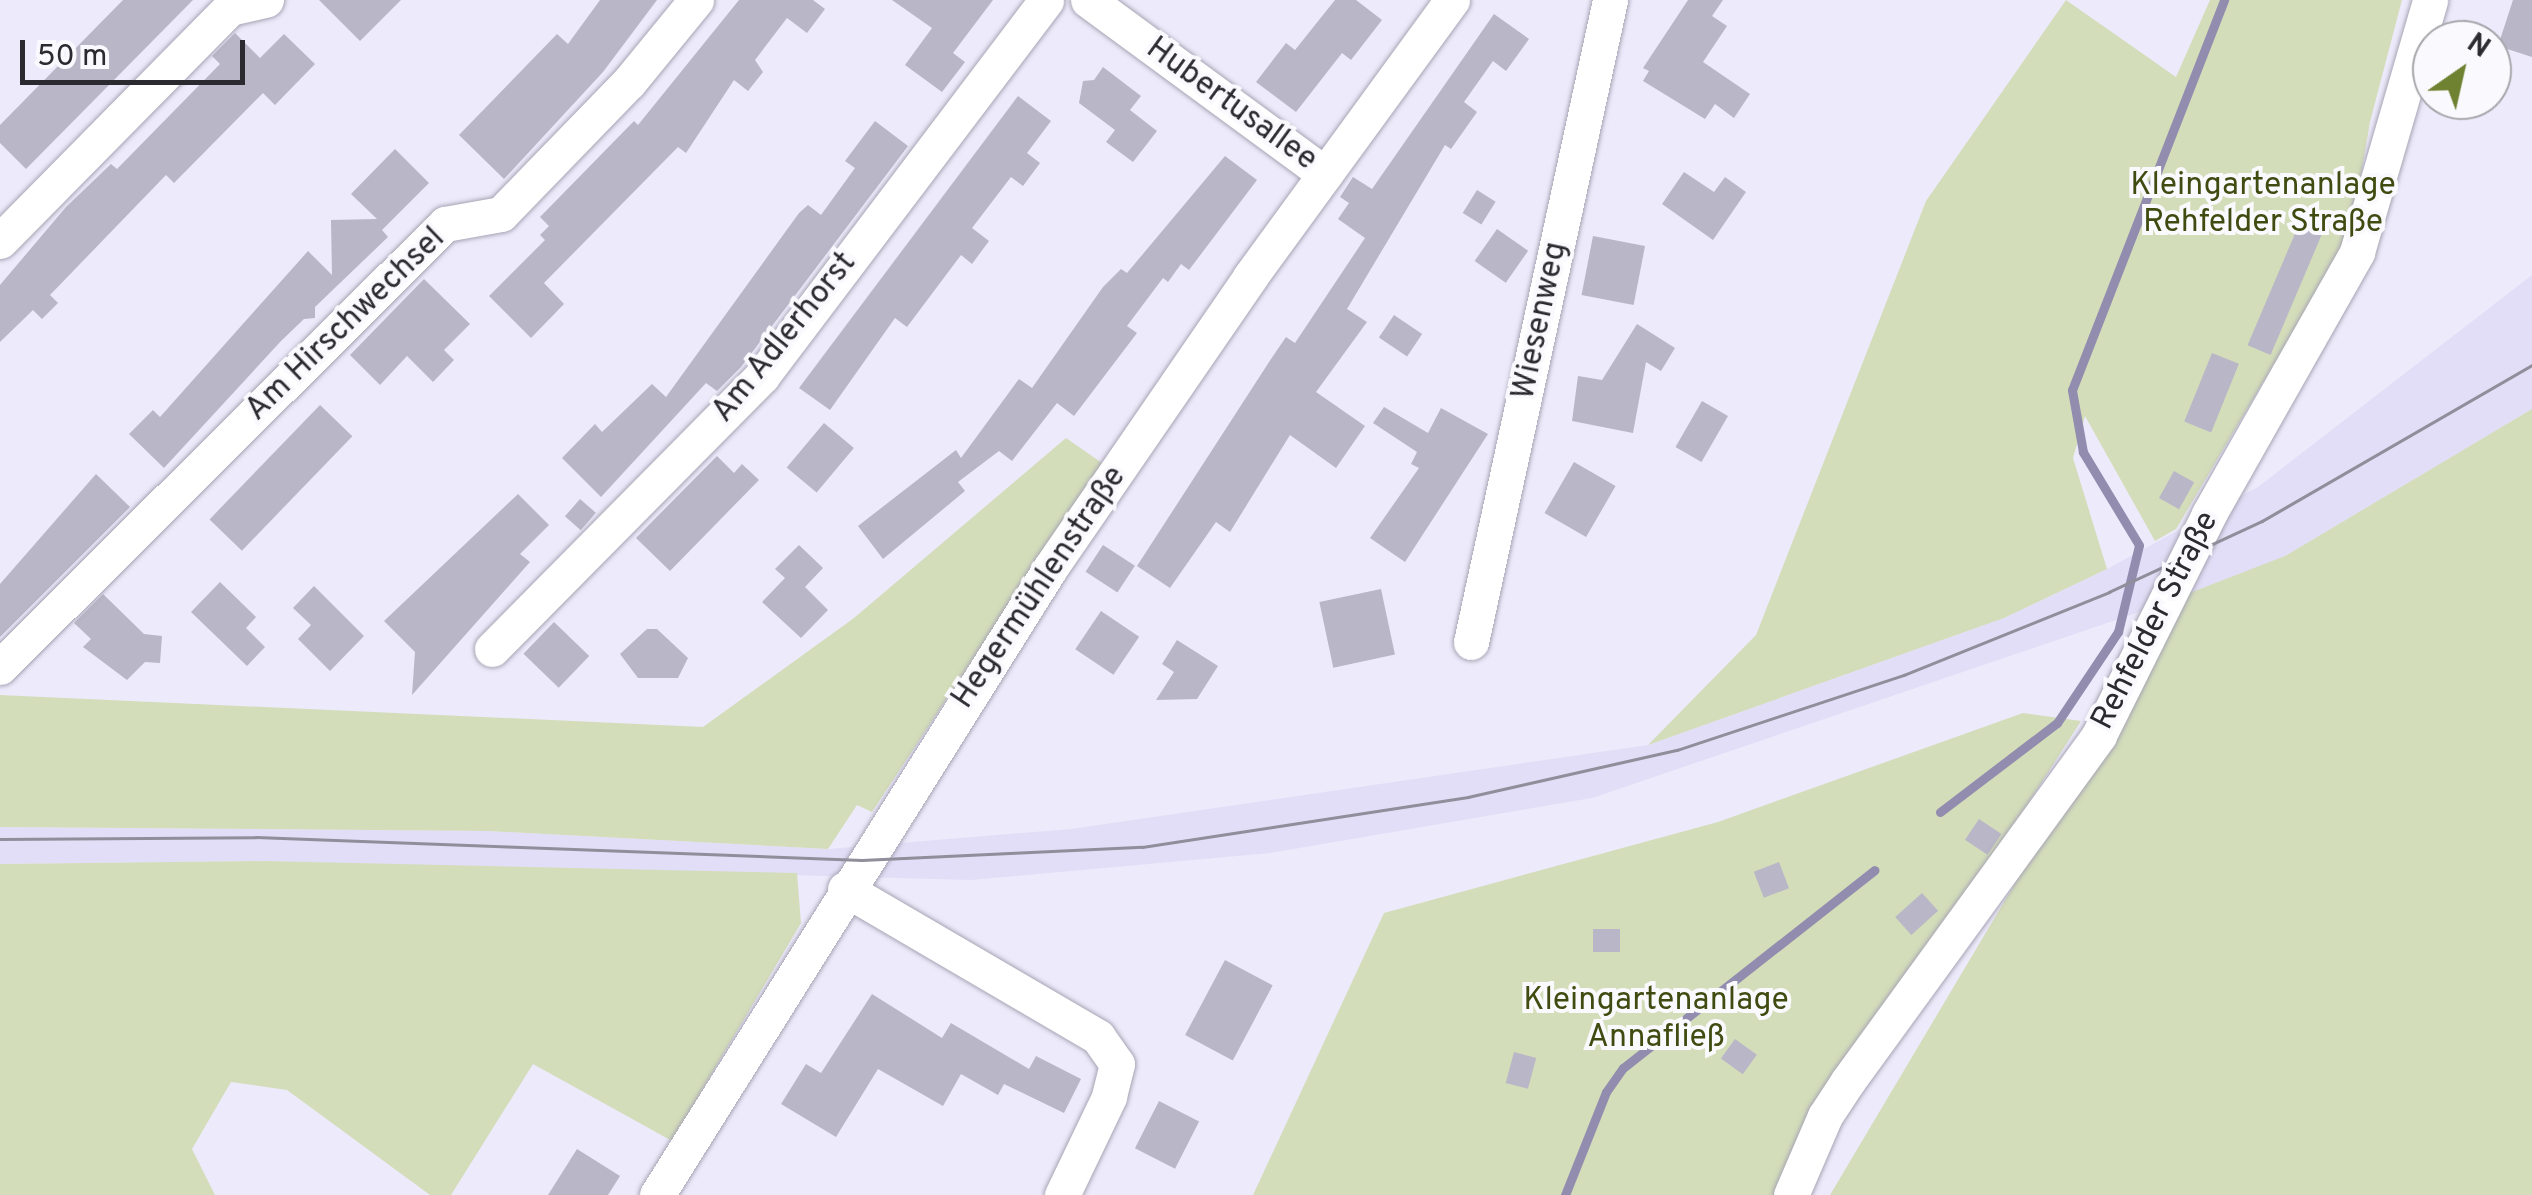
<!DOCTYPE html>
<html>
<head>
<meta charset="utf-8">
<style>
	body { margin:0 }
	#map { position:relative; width:2532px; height:1195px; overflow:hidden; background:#edeafb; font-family:Overpass,sans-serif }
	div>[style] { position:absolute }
	.built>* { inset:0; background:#e2def7 }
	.green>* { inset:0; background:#d3ddba }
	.stream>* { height:9px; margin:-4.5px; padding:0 4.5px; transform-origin:4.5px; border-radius:4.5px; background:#928caf }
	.building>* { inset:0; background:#b9b6c7; transform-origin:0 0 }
	.roads { filter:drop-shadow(0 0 2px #a7a4b4) drop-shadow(0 0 2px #a7a4b4) }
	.minor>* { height:35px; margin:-17.5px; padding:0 17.5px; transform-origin:17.5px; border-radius:17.5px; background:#fff }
	.tram>* { height:2.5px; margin:-1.25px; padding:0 1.25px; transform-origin:1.25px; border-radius:1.25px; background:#908e9a }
	span { translate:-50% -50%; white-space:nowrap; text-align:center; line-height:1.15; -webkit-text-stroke:8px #faf9fd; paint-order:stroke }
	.street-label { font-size:32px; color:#2b2a30 }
	.park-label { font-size:32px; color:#3f4b10 }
	.north { position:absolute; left:2412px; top:20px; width:100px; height:100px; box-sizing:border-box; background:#faf9fd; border:2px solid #a7a6ab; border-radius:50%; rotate:34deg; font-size:28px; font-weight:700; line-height:40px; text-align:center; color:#2b2a30 }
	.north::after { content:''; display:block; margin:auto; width:35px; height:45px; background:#6f8232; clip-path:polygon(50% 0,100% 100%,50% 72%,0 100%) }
	.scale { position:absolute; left:20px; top:40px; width:225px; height:45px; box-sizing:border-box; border:5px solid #2b2a30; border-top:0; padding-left:12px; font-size:30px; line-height:35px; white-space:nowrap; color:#2b2a30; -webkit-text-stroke:8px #faf9fd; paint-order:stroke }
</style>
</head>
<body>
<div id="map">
	<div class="built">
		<i style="clip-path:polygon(2532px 275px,2532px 409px,2285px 556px,2222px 584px,1592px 798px,1270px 853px,971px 880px,266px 861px,0 864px,0 827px,487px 831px,828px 849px,1071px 829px,1648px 745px,2004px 618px,2107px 569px,2258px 487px)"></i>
	</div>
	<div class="green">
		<i style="clip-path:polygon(2066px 0,2176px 77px,2210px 0,2402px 0,2370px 122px,2351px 234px,2176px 529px,2155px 541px,2085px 416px,2073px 458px,2107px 569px,2004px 618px,1648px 745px,1756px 635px,1926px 201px)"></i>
		<i style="clip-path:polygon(2532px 409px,2532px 1195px,1830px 1195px,2187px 594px,2285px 556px)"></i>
		<i style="clip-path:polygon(1066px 438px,1102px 463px,872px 812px,857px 805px,828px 849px,487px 831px,0 827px,0 695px,703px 727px,854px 618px)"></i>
		<i style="clip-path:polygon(2023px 713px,2081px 721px,1777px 1195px,1253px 1195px,1384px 913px,1718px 822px)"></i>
		<i style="clip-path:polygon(266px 861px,797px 873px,801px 923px,672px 1141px,533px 1064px,451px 1195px,430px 1195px,287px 1090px,231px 1082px,192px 1149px,215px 1195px,0 1195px,0 864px)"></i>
	</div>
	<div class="stream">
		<i style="left:1940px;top:812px;width:147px;rotate:-37.3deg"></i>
		<i style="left:2057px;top:723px;width:110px;rotate:-56.2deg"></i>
		<i style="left:2118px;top:632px;width:89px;rotate:-76.4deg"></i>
		<i style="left:2139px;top:545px;width:109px;rotate:-121.1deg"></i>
		<i style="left:2083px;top:452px;width:63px;rotate:-100.1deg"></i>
		<i style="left:2072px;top:390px;width:419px;rotate:-68.7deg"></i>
		<i style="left:1565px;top:1195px;width:111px;rotate:-68.3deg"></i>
		<i style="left:1606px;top:1092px;width:29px;rotate:-55deg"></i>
		<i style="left:1623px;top:1068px;width:320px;rotate:-38.2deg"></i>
	</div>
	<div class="building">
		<i style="clip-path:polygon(123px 0,193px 0,26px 169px,0 143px,0 125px)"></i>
		<i style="clip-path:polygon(319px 0,401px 0,360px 41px)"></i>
		<i style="clip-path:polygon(600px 0,657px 0,603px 72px,504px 179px,459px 135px,557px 34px,568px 44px)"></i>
		<i style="clip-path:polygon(739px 0,813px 0,825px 9px,807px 33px,787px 18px,755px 60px,763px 72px,748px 91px,734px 80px,686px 153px,678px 147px,544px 283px,564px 304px,531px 338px,489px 296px,545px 240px,540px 235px,549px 226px,540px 217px,634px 121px,638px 125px)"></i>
		<i style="clip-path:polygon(892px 0,993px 0,953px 53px,965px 62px,942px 92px,905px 65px,932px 28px)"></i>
		<i style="clip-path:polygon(1335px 0,1356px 0,1382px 20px,1351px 60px,1342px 53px,1296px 112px,1256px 82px,1286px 43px,1295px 50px)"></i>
		<i style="clip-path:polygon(1688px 0,1723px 0,1712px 16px,1727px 26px,1703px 62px,1750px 94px,1734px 118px,1715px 104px,1705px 119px,1643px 81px,1649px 71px,1643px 68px)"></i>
		<i style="clip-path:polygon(2513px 0,2532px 0,2532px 57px,2498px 46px)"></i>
		<i style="clip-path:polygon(1494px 14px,1529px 39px,1506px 71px,1493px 61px,1464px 102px,1477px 112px,1451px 149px,1445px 145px,1347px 309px,1367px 322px,1316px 392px,1365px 426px,1336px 468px,1290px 435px,1230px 532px,1216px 522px,1170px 588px,1137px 566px,1271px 359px,1286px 337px,1295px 343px,1365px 238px,1338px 219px,1349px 203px,1340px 197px,1353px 177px,1372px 189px)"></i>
		<i style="clip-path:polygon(235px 33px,260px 58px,284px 34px,315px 64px,275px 105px,263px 93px,174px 183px,166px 175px,50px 295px,58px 303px,42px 319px,33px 310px,0 342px,0 285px,66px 207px,111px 164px,117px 169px,220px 64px,212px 56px)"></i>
		<i style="clip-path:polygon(1103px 67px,1141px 96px,1130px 110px,1157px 131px,1133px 162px,1106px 142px,1115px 130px,1079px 103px,1083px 81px,1094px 80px)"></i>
		<i style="clip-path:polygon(1018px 96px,1051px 121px,1027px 153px,1040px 163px,1023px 186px,1011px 177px,972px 228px,989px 241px,972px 264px,961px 255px,907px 327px,895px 318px,830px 410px,799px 388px)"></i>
		<i style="clip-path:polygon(875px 121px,908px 146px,741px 367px,717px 391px,706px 383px,601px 497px,562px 458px,595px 424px,602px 432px,652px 384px,666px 397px,799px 213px,808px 205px,821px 215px,855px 168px,845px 161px)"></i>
		<i style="clip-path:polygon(395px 149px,429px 183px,382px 230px,388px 237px,315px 307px,315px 318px,304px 319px,281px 341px,164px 468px,129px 434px,153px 410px,160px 417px,308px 251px,332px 275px,331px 220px,377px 219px,351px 194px)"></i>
		<i style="clip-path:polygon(1225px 156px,1257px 180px,1189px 270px,1181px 264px,1168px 282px,1163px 278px,1127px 326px,1137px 333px,1074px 416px,1057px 403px,1012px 461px,999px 451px,958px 482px,965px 491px,883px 559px,858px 526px,956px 450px,961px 458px,1019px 379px,1032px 388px,1103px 287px,1121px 269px,1127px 273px)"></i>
		<i style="clip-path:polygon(1684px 172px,1714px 192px,1725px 177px,1746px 192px,1713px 240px,1662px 204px)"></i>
		<i style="left:1477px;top:190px;width:22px;height:27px;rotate:32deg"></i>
		<i style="left:2305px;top:210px;width:25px;height:147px;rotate:23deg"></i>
		<i style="left:1497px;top:229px;width:38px;height:39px;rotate:35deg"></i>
		<i style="left:1593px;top:236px;width:53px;height:60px;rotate:11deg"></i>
		<i style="clip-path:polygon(424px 279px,470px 324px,444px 350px,454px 360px,433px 382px,407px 356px,380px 385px,350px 355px)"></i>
		<i style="left:1394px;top:315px;width:34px;height:27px;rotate:34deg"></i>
		<i style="clip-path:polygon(1637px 324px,1675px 348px,1661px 371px,1646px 362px,1633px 433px,1572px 421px,1578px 376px,1602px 380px)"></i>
		<i style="left:2212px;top:353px;width:29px;height:74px;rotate:22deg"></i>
		<i style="left:1702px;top:401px;width:30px;height:53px;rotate:30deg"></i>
		<i style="left:320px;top:405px;width:45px;height:159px;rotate:44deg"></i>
		<i style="clip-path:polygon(1384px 407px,1428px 433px,1441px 408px,1488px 434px,1405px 562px,1370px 538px,1419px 468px,1411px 464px,1417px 452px,1373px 423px)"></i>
		<i style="left:824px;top:423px;width:39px;height:58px;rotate:40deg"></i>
		<i style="clip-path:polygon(717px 456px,734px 473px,742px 464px,759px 480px,670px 571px,636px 538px)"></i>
		<i style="left:1574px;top:462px;width:48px;height:59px;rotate:30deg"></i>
		<i style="left:2174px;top:471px;width:23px;height:31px;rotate:29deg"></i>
		<i style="clip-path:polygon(96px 474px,130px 507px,0 637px,0 584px)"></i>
		<i style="clip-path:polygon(518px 494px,549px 525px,520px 554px,530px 562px,412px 695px,415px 652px,384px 621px)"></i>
		<i style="left:580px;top:499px;width:21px;height:23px;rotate:41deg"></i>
		<i style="clip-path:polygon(799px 545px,823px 568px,805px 587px,828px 610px,801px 638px,762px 602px,785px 578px,775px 569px)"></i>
		<i style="left:1103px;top:545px;width:38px;height:32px;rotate:33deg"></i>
		<i style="clip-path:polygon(220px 582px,256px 617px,246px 628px,265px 647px,247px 666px,191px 612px)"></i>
		<i style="clip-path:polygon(314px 586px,364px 636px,330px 671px,298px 639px,311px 625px,293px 608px)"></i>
		<i style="left:1381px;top:589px;width:67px;height:63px;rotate:78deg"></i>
		<i style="clip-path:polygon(103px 594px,144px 634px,162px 636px,160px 663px,145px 662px,127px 680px,83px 647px,91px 639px,74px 623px)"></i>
		<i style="left:1101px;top:611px;width:46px;height:46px;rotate:34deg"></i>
		<i style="left:554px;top:622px;width:49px;height:44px;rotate:44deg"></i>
		<i style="clip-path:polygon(647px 629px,657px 629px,688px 658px,678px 678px,638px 678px,620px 654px)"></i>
		<i style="clip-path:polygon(1177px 640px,1218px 666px,1197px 699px,1156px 700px,1174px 672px,1162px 664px)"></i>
		<i style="left:1979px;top:819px;width:27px;height:25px;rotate:34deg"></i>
		<i style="left:1779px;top:862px;width:28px;height:27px;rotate:69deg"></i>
		<i style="left:1922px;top:893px;width:24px;height:36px;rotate:48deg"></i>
		<i style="left:1593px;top:929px;width:27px;height:23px"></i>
		<i style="left:1225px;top:960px;width:54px;height:85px;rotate:28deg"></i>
		<i style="clip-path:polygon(872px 994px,942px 1038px,951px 1023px,1029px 1069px,1036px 1056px,1081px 1079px,1064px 1113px,1004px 1084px,998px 1095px,961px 1074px,943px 1106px,878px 1069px,836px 1137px,781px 1104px,806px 1064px,821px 1073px)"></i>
		<i style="left:1735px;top:1039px;width:27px;height:24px;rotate:36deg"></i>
		<i style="left:1514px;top:1052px;width:23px;height:32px;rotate:15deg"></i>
		<i style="left:1159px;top:1101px;width:45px;height:53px;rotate:27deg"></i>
		<i style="clip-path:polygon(577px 1149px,620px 1176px,608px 1195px,548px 1195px)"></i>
	</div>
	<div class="roads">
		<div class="minor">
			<i style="left:1088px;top:0;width:294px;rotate:36.3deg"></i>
			<i style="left:0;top:241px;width:327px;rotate:-45.4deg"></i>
			<i style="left:230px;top:8px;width:37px;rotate:-13deg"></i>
			<i style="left:1471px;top:642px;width:657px;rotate:-77.78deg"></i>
			<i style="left:492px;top:649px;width:384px;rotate:-45.3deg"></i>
			<i style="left:762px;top:376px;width:471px;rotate:-52.9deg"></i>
			<i style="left:0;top:667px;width:628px;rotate:-44.87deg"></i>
			<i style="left:445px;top:224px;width:57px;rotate:-10.1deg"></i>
			<i style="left:501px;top:214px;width:184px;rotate:-45.9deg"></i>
			<i style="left:629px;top:82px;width:106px;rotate:-50.7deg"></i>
			<i style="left:845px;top:889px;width:293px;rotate:30.3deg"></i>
			<i style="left:1098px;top:1037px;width:33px;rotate:55deg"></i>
			<i style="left:1117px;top:1064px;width:34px;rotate:104deg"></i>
			<i style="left:1109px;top:1097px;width:109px;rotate:115.6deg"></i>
			<i style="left:657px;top:1195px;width:741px;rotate:-57.9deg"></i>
			<i style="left:1051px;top:567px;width:352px;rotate:-55.5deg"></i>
			<i style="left:1250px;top:277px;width:343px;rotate:-53.9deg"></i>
			<i style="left:1791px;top:1195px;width:86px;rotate:-66.7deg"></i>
			<i style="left:1825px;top:1116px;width:42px;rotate:-56.7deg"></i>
			<i style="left:1848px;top:1081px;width:427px;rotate:-54deg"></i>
			<i style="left:2099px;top:735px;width:247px;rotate:-63.5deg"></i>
			<i style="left:2209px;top:514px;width:301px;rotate:-60.5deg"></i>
			<i style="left:2357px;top:252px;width:262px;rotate:-73.8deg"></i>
		</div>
	</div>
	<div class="tram">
		<i style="left:0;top:839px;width:256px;rotate:-0.4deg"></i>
		<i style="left:256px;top:837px;width:606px;rotate:2.17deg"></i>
		<i style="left:862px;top:860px;width:280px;rotate:-2.7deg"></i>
		<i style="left:1142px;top:847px;width:330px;rotate:-8.7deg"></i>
		<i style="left:1468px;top:797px;width:214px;rotate:-12.7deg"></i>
		<i style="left:1677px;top:750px;width:239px;rotate:-18.3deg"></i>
		<i style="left:1904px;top:675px;width:221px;rotate:-22deg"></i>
		<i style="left:2109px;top:592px;width:169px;rotate:-24.9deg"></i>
		<i style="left:2262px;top:521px;width:312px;rotate:-30deg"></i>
	</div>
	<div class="street-label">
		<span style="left:1231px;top:105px;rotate:36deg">Hubertusallee</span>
		<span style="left:1541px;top:321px;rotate:-78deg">Wiesenweg</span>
		<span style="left:346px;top:325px;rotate:-44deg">Am Hirschwechsel</span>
		<span style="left:785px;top:338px;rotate:-51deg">Am Adlerhorst</span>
		<span style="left:1040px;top:588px;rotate:-56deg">Hegermühlenstraße</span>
		<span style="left:2156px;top:621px;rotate:-63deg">Rehfelder Straße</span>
	</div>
	<div class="park-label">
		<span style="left:2263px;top:205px">Kleingartenanlage<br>Rehfelder Straße</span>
		<span style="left:1656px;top:1020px">Kleingartenanlage<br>Annafließ</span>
	</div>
	<div class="north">N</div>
	<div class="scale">50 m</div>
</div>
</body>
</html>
